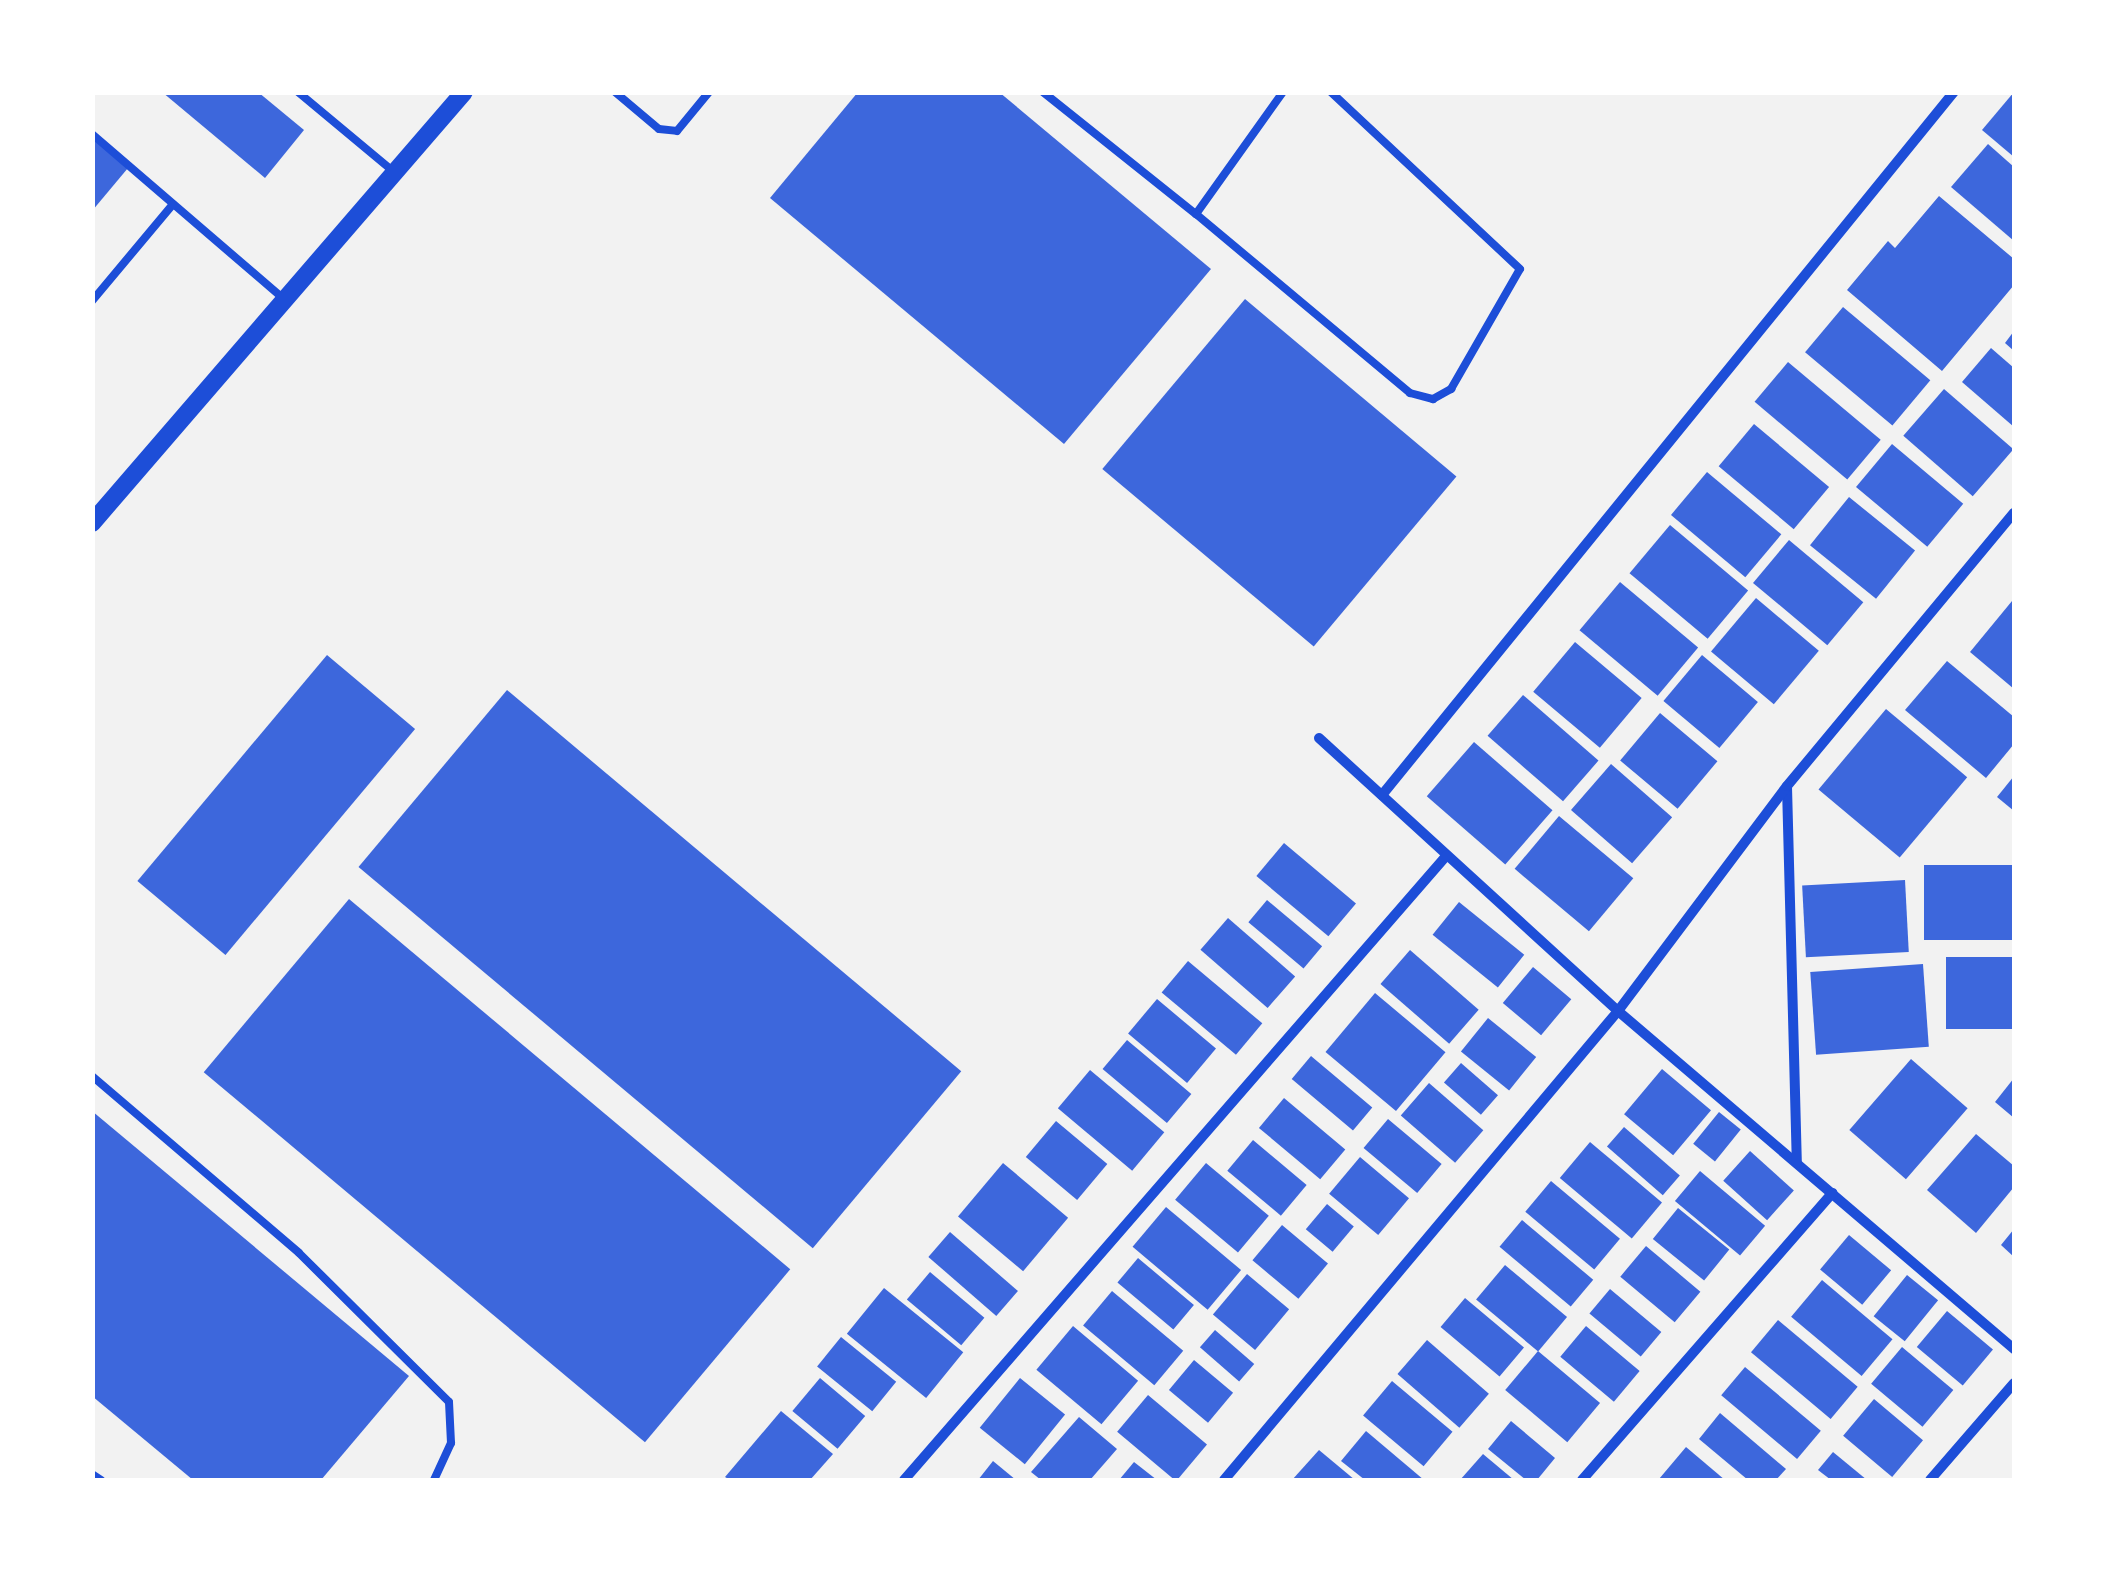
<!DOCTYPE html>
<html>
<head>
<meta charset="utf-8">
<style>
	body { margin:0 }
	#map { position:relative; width:2107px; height:1573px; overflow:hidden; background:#f2f2f2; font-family:Jost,sans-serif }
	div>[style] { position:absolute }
	.building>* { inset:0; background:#3d67dc; transform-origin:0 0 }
	.service>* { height:8px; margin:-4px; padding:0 4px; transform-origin:4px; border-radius:4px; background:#1d4ed8 }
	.minor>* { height:10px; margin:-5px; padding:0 5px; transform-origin:5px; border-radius:5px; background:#1d4ed8 }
	.tertiary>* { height:18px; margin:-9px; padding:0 9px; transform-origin:9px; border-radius:9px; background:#1d4ed8 }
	span { translate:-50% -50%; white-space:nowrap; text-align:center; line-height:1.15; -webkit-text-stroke:8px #fff; paint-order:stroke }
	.frame { position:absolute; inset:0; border:95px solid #fff; pointer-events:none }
</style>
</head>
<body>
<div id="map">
	<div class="building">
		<i style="clip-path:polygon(162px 92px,258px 92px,304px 130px,265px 178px)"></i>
		<i style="clip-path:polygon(858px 92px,999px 92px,1211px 269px,1064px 444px,770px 198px)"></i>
		<i style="clip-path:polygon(2014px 92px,2014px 157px,1982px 130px)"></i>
		<i style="clip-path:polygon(92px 138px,128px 168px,92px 211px)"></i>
		<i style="clip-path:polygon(1988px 144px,2014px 167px,2014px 241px,1951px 187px)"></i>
		<i style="clip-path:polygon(1939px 196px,2014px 259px,2014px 285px,1942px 371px,1847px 290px,1888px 241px,1895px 248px)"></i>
		<i style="left:1245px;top:299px;width:276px;height:222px;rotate:40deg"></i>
		<i style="left:1843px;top:307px;width:114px;height:59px;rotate:40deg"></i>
		<i style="clip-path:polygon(2014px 331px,2014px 351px,2005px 343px)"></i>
		<i style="clip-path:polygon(1991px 348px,2014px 368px,2014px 427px,1962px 382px)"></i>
		<i style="left:1788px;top:362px;width:121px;height:52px;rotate:40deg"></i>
		<i style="left:1944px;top:389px;width:92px;height:62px;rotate:41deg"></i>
		<i style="left:1754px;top:424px;width:98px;height:55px;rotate:40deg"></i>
		<i style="left:1892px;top:444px;width:93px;height:56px;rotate:40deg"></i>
		<i style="left:1707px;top:472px;width:97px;height:56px;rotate:40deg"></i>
		<i style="left:1849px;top:497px;width:85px;height:62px;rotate:39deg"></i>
		<i style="left:1670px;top:525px;width:102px;height:63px;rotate:40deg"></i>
		<i style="left:1789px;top:540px;width:97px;height:56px;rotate:40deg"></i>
		<i style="left:1620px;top:582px;width:102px;height:63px;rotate:40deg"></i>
		<i style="left:1756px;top:598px;width:82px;height:70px;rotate:40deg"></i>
		<i style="clip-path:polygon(2012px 601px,2014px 602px,2014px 689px,1970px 652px)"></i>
		<i style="left:1575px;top:642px;width:87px;height:65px;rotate:40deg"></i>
		<i style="left:327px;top:655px;width:115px;height:295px;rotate:40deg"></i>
		<i style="left:1702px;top:655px;width:73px;height:60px;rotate:40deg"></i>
		<i style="clip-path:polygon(1947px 661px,2014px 717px,2014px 744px,1986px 778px,1905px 710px)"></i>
		<i style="left:507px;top:690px;width:593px;height:231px;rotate:40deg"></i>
		<i style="left:1523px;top:695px;width:100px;height:54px;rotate:41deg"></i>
		<i style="left:1886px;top:709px;width:106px;height:105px;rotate:40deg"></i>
		<i style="left:1660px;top:713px;width:75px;height:62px;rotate:40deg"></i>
		<i style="left:1474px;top:742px;width:104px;height:72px;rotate:41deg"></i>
		<i style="left:1611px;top:764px;width:81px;height:61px;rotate:41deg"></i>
		<i style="clip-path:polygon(2014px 776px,2014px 811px,1997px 797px)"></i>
		<i style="left:1559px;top:816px;width:97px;height:69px;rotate:40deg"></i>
		<i style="left:1284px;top:843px;width:94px;height:43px;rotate:40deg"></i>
		<i style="left:2014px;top:865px;width:75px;height:90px;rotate:90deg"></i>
		<i style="left:1905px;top:880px;width:72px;height:103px;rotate:87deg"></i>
		<i style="left:349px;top:899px;width:576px;height:226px;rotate:40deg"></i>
		<i style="left:1267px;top:900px;width:72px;height:29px;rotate:40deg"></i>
		<i style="left:1459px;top:902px;width:84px;height:42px;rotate:39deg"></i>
		<i style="left:1228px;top:918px;width:89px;height:42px;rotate:41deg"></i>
		<i style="left:1410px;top:950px;width:91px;height:45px;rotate:41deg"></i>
		<i style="left:2014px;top:957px;width:72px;height:68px;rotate:90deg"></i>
		<i style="left:1188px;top:961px;width:97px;height:41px;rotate:40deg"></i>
		<i style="left:1923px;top:964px;width:83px;height:113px;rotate:86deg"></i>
		<i style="left:1533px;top:967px;width:50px;height:47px;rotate:40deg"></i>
		<i style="left:1375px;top:993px;width:92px;height:77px;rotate:40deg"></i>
		<i style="left:1157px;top:999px;width:77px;height:45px;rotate:40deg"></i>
		<i style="left:1488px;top:1018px;width:62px;height:43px;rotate:39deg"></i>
		<i style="left:1127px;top:1040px;width:84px;height:38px;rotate:40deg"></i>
		<i style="left:1311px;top:1056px;width:80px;height:30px;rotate:40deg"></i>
		<i style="left:1911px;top:1059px;width:75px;height:94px;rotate:41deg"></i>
		<i style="left:1461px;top:1063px;width:49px;height:26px;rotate:41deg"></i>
		<i style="left:1662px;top:1069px;width:64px;height:59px;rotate:40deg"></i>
		<i style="left:1090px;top:1070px;width:97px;height:50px;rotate:40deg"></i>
		<i style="clip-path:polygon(2014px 1078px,2014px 1118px,1995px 1102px)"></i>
		<i style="left:1429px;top:1083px;width:72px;height:43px;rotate:41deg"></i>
		<i style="left:1284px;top:1098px;width:80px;height:39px;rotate:40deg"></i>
		<i style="clip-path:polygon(92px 1111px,409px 1376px,321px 1480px,193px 1480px,92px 1396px)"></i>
		<i style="left:1719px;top:1112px;width:28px;height:41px;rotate:39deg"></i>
		<i style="left:1388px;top:1119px;width:70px;height:38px;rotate:40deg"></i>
		<i style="left:1056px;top:1121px;width:67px;height:47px;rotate:40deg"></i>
		<i style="left:1624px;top:1127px;width:74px;height:26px;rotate:41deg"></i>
		<i style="clip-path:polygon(1976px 1134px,2014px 1166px,2014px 1187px,1976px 1233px,1927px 1190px)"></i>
		<i style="left:1253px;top:1140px;width:70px;height:40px;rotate:40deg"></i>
		<i style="left:1590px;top:1142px;width:94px;height:47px;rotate:40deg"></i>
		<i style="left:1750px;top:1151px;width:59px;height:40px;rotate:42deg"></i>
		<i style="left:1360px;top:1157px;width:64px;height:48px;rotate:40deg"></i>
		<i style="left:1003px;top:1163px;width:85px;height:70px;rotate:40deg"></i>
		<i style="left:1206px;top:1163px;width:82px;height:48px;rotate:40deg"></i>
		<i style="left:1700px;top:1171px;width:85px;height:39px;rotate:40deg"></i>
		<i style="left:1551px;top:1181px;width:90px;height:40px;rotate:40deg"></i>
		<i style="left:1327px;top:1204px;width:35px;height:33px;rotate:40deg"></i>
		<i style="left:1166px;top:1207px;width:98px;height:52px;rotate:40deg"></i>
		<i style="left:1678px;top:1208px;width:66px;height:40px;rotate:39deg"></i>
		<i style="left:1522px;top:1220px;width:93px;height:35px;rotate:40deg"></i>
		<i style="left:1282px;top:1225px;width:60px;height:46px;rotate:40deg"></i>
		<i style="clip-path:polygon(2014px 1229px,2014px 1257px,2001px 1245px)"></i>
		<i style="left:950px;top:1232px;width:90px;height:33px;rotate:41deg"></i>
		<i style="left:1849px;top:1235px;width:55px;height:45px;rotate:40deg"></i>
		<i style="left:1646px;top:1246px;width:71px;height:40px;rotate:40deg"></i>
		<i style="left:1138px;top:1258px;width:73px;height:32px;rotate:40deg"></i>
		<i style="left:1505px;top:1265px;width:81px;height:45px;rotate:40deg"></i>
		<i style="left:930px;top:1272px;width:71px;height:36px;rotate:40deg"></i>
		<i style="left:1247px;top:1274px;width:55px;height:53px;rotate:40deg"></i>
		<i style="left:1907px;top:1275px;width:40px;height:53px;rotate:39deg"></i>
		<i style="left:1822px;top:1280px;width:92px;height:48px;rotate:40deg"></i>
		<i style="left:884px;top:1288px;width:102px;height:59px;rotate:39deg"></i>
		<i style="left:1610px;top:1289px;width:67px;height:32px;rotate:40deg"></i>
		<i style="left:1112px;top:1291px;width:93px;height:45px;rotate:40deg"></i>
		<i style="left:1465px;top:1298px;width:77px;height:38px;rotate:40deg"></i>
		<i style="left:1947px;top:1311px;width:60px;height:47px;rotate:40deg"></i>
		<i style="left:1778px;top:1320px;width:104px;height:42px;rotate:40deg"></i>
		<i style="left:1073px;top:1326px;width:85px;height:57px;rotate:40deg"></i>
		<i style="left:1586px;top:1326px;width:70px;height:40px;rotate:40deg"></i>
		<i style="left:1215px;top:1330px;width:52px;height:23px;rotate:41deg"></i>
		<i style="left:841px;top:1337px;width:71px;height:38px;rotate:39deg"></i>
		<i style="left:1427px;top:1340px;width:82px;height:45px;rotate:41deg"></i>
		<i style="left:1902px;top:1347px;width:67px;height:48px;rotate:40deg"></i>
		<i style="left:1538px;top:1351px;width:81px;height:51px;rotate:40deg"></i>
		<i style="left:1194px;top:1360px;width:51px;height:39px;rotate:40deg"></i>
		<i style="left:1745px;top:1367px;width:99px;height:37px;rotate:40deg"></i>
		<i style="left:820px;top:1378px;width:59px;height:43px;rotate:40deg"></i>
		<i style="left:1020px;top:1378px;width:58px;height:64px;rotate:39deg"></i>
		<i style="left:1392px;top:1381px;width:79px;height:45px;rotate:40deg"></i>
		<i style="left:1148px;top:1395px;width:77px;height:48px;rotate:40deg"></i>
		<i style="left:1874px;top:1399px;width:64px;height:48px;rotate:40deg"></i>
		<i style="clip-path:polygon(781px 1411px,833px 1454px,810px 1480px,730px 1480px,725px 1477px)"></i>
		<i style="clip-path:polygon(1720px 1413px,1786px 1469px,1776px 1480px,1748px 1480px,1699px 1439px)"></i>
		<i style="clip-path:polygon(1079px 1417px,1117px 1449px,1090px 1480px,1041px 1480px,1031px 1472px)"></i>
		<i style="clip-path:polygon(1511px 1421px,1555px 1458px,1537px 1480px,1526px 1480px,1488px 1449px)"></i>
		<i style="clip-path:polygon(1366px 1431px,1424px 1480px,1365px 1480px,1341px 1461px)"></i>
		<i style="clip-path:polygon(1686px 1447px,1725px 1480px,1659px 1479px)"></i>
		<i style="clip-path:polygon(1319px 1450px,1355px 1480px,1292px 1480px)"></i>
		<i style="clip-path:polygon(1833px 1452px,1867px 1480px,1831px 1480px,1818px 1470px)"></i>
		<i style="clip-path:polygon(1483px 1454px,1514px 1480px,1460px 1480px)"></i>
		<i style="clip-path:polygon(993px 1461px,1016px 1480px,978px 1480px)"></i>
		<i style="clip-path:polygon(1134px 1462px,1157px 1480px,1119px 1480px)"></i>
	</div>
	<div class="service">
		<i style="left:298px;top:92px;width:125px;rotate:39.8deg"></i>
		<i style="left:615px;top:92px;width:57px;rotate:40.1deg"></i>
		<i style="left:659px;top:129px;width:18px;rotate:6deg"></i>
		<i style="left:677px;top:131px;width:50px;rotate:-50.6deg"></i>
		<i style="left:1043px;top:92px;width:196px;rotate:38.6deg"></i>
		<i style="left:1283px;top:92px;width:150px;rotate:125.5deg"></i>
		<i style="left:1196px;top:214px;width:279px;rotate:39.9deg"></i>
		<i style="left:1410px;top:393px;width:24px;rotate:15deg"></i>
		<i style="left:1433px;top:399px;width:21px;rotate:-29deg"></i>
		<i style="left:1451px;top:389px;width:138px;rotate:-60.1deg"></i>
		<i style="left:1520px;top:269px;width:259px;rotate:-136.9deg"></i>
		<i style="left:92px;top:134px;width:255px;rotate:40.7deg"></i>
		<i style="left:92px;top:301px;width:126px;rotate:-50.1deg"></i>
		<i style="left:92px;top:1076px;width:272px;rotate:40.5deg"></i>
		<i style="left:299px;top:1253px;width:211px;rotate:44.8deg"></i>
		<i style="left:449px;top:1402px;width:41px;rotate:87.2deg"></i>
		<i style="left:451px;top:1443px;width:41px;rotate:114.7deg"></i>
		<i style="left:92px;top:1474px;width:11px;rotate:34deg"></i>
	</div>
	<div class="minor">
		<i style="left:1319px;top:738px;width:405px;rotate:42.4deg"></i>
		<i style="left:1618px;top:1011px;width:521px;rotate:40.48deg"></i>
		<i style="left:1787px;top:787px;width:376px;rotate:88.5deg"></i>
		<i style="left:1382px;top:795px;width:906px;rotate:-50.87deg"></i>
		<i style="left:904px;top:1480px;width:827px;rotate:-49.02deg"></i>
		<i style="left:1224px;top:1480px;width:613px;rotate:-49.97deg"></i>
		<i style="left:1618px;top:1011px;width:281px;rotate:-53.1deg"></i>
		<i style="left:1787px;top:786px;width:355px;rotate:-50.3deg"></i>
		<i style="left:1582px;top:1480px;width:381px;rotate:-48.9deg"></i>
		<i style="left:1930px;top:1480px;width:128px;rotate:-49.1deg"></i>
	</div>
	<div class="tertiary">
		<i style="left:92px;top:523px;width:569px;rotate:-49.2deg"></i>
	</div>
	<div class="frame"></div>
</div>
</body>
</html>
